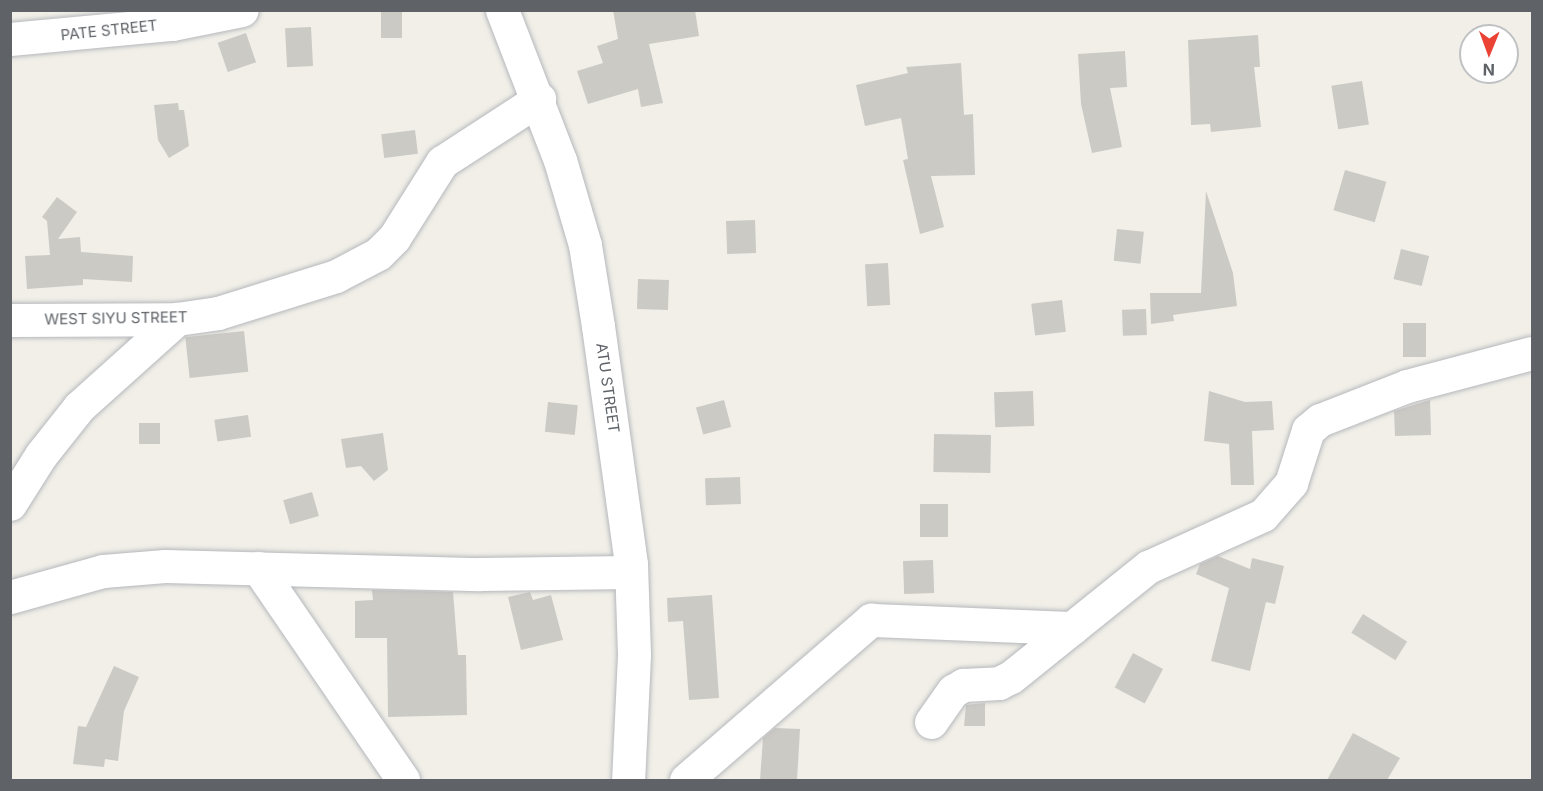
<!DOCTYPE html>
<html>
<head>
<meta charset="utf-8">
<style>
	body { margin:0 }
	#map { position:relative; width:1543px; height:791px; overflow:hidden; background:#f1efe8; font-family:Inter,sans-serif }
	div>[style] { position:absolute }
	.building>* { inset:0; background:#cccac5; transform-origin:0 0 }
	.roads { filter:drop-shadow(0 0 2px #b5b8bc) drop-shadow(0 0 2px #b5b8bc) }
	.minor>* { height:33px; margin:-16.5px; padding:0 16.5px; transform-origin:16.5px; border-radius:16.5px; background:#fff }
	span { translate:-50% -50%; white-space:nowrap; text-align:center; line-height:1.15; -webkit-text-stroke:4.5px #fff; paint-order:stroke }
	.street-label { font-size:15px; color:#5f6368 }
	.frame { position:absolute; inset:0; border:12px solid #5f6368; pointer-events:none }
	.north { position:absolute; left:1459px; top:24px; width:60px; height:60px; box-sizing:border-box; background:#fff; border:2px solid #bfc1c3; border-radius:50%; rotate:181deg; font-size:16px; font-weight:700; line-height:24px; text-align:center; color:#5f6368 }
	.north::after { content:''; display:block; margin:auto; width:21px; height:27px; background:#ea4335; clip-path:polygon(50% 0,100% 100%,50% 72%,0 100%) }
</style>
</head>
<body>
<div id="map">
	<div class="building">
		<i style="left:381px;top:10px;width:21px;height:28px"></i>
		<i style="clip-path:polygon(613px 10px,695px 10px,699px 36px,649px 44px,663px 103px,641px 107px,638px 89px,588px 104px,577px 71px,603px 63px,597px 46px,618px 39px)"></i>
		<i style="left:311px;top:27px;width:39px;height:26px;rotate:87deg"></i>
		<i style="left:246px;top:33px;width:31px;height:30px;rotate:71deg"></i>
		<i style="clip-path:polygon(1258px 35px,1260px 67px,1254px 67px,1261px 127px,1211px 132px,1210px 124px,1191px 125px,1188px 40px)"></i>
		<i style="clip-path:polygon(1125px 51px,1127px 87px,1110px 88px,1122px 147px,1092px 153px,1081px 104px,1078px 54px)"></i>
		<i style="clip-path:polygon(961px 63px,964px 115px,973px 114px,975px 175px,931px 176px,944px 227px,920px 234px,903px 160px,908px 159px,901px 118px,865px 126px,856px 85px,908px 73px,906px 67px)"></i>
		<i style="left:1362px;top:81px;width:44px;height:31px;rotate:81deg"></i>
		<i style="clip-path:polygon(178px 103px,179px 110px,184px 110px,189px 146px,169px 158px,158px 140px,154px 105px)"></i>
		<i style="left:415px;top:130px;width:24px;height:34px;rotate:83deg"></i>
		<i style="left:1345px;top:170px;width:43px;height:42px;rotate:16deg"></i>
		<i style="clip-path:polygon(1206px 191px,1233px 273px,1237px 306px,1173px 315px,1174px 321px,1151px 324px,1150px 293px,1201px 293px)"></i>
		<i style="clip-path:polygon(57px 197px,77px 212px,58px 239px,80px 237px,81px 252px,133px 256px,132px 282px,83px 279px,83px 285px,27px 289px,25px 256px,50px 255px,47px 221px,42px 217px)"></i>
		<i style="left:755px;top:220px;width:33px;height:29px;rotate:88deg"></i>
		<i style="left:1117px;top:229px;width:27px;height:32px;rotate:6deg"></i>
		<i style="left:1401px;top:249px;width:29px;height:31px;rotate:14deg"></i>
		<i style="left:888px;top:263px;width:42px;height:23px;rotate:87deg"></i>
		<i style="left:638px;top:279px;width:31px;height:30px;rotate:2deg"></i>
		<i style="left:1062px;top:300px;width:32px;height:31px;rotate:83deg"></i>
		<i style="left:1146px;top:309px;width:26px;height:24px;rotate:88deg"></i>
		<i style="left:1403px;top:323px;width:23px;height:34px"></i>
		<i style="left:244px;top:331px;width:41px;height:59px;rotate:84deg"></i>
		<i style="left:1033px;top:391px;width:35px;height:39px;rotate:88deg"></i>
		<i style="clip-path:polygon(1209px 391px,1245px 402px,1272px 401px,1274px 430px,1252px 431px,1254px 485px,1231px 485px,1229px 444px,1204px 441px)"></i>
		<i style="left:724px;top:400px;width:28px;height:29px;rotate:75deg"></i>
		<i style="clip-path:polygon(1430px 400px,1431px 435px,1395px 436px,1394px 411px)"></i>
		<i style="left:548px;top:402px;width:30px;height:30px;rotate:6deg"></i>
		<i style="left:248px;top:415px;width:22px;height:34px;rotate:82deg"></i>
		<i style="left:160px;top:423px;width:21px;height:21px;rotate:90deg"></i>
		<i style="clip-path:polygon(383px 433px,388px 470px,374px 481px,361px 466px,346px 468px,341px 439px)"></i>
		<i style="left:934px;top:434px;width:57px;height:38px;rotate:1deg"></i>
		<i style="left:740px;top:477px;width:27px;height:35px;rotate:88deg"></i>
		<i style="left:312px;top:492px;width:25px;height:30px;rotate:74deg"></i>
		<i style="left:920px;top:504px;width:28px;height:33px"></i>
		<i style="clip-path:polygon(1218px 556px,1250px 569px,1252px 558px,1284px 566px,1275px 604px,1266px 602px,1250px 671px,1211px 661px,1229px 588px,1196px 574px,1200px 564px)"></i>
		<i style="left:933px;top:560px;width:33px;height:30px;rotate:88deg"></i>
		<i style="clip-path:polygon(372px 590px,453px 592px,458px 655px,466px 655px,467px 715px,388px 717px,387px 638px,355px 638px,355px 601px,373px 600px)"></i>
		<i style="clip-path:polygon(530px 592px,533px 600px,551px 595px,563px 640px,521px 650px,508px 597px)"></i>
		<i style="clip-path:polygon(712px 595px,719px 698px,689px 700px,683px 621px,668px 622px,667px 598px)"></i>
		<i style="left:1363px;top:614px;width:52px;height:22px;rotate:32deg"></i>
		<i style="left:1133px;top:653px;width:34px;height:39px;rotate:28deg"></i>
		<i style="clip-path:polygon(114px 666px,139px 677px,124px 711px,118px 761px,105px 759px,104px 767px,73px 764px,78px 726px,86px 727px)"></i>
		<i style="clip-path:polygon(985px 703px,985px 726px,964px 726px,966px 705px)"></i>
		<i style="clip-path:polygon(775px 728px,800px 729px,797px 780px,760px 780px,763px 738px)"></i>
		<i style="clip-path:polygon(1353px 733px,1400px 758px,1387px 780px,1327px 780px)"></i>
	</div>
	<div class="roads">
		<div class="minor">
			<i style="left:502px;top:10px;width:161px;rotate:68.9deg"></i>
			<i style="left:560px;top:160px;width:89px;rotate:73.6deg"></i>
			<i style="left:585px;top:245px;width:82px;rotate:80.9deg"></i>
			<i style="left:598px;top:326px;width:240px;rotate:82.1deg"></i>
			<i style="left:631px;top:564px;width:91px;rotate:88.1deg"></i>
			<i style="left:634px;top:655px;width:125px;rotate:92.7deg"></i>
			<i style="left:10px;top:39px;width:163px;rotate:-5.3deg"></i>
			<i style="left:172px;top:24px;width:71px;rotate:-11.3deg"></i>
			<i style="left:10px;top:320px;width:167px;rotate:-0.3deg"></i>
			<i style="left:177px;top:319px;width:41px;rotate:-8.3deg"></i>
			<i style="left:218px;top:313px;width:124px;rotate:-17.4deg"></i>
			<i style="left:336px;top:276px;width:47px;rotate:-27.6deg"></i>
			<i style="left:378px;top:254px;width:23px;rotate:-45deg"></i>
			<i style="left:394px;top:238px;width:90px;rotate:-57.7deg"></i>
			<i style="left:442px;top:162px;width:116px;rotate:-33deg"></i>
			<i style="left:10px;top:504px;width:58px;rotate:-57.7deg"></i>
			<i style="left:41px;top:455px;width:61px;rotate:-51.6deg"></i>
			<i style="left:79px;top:407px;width:132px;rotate:-41.9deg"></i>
			<i style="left:258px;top:568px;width:257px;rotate:55.6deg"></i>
			<i style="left:10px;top:597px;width:97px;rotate:-15.6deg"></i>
			<i style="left:103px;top:571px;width:62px;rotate:-4.6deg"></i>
			<i style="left:165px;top:566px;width:315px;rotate:1.5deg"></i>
			<i style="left:480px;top:574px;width:151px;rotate:-0.8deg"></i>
			<i style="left:931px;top:722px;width:38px;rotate:-55deg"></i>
			<i style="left:953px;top:691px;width:12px;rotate:-31deg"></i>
			<i style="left:963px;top:685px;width:36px;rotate:-3deg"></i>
			<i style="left:999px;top:683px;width:13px;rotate:-27deg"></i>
			<i style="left:1011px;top:677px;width:176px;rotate:-38.8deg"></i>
			<i style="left:1148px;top:567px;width:126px;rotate:-24.3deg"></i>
			<i style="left:1263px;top:515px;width:43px;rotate:-48.8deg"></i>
			<i style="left:1291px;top:483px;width:56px;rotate:-72.2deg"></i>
			<i style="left:1308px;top:430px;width:16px;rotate:-40deg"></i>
			<i style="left:1320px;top:420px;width:93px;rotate:-21.3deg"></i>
			<i style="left:1407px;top:386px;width:129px;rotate:-14.8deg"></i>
			<i style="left:686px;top:780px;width:245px;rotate:-40.9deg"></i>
			<i style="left:871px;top:620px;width:201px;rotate:2.3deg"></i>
		</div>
	</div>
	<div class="street-label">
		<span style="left:109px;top:30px;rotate:-6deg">PATE STREET</span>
		<span style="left:116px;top:318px;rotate:-1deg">WEST SIYU STREET</span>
		<span style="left:608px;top:388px;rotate:82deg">ATU STREET</span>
	</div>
	<div class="frame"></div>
	<div class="north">N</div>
</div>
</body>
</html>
